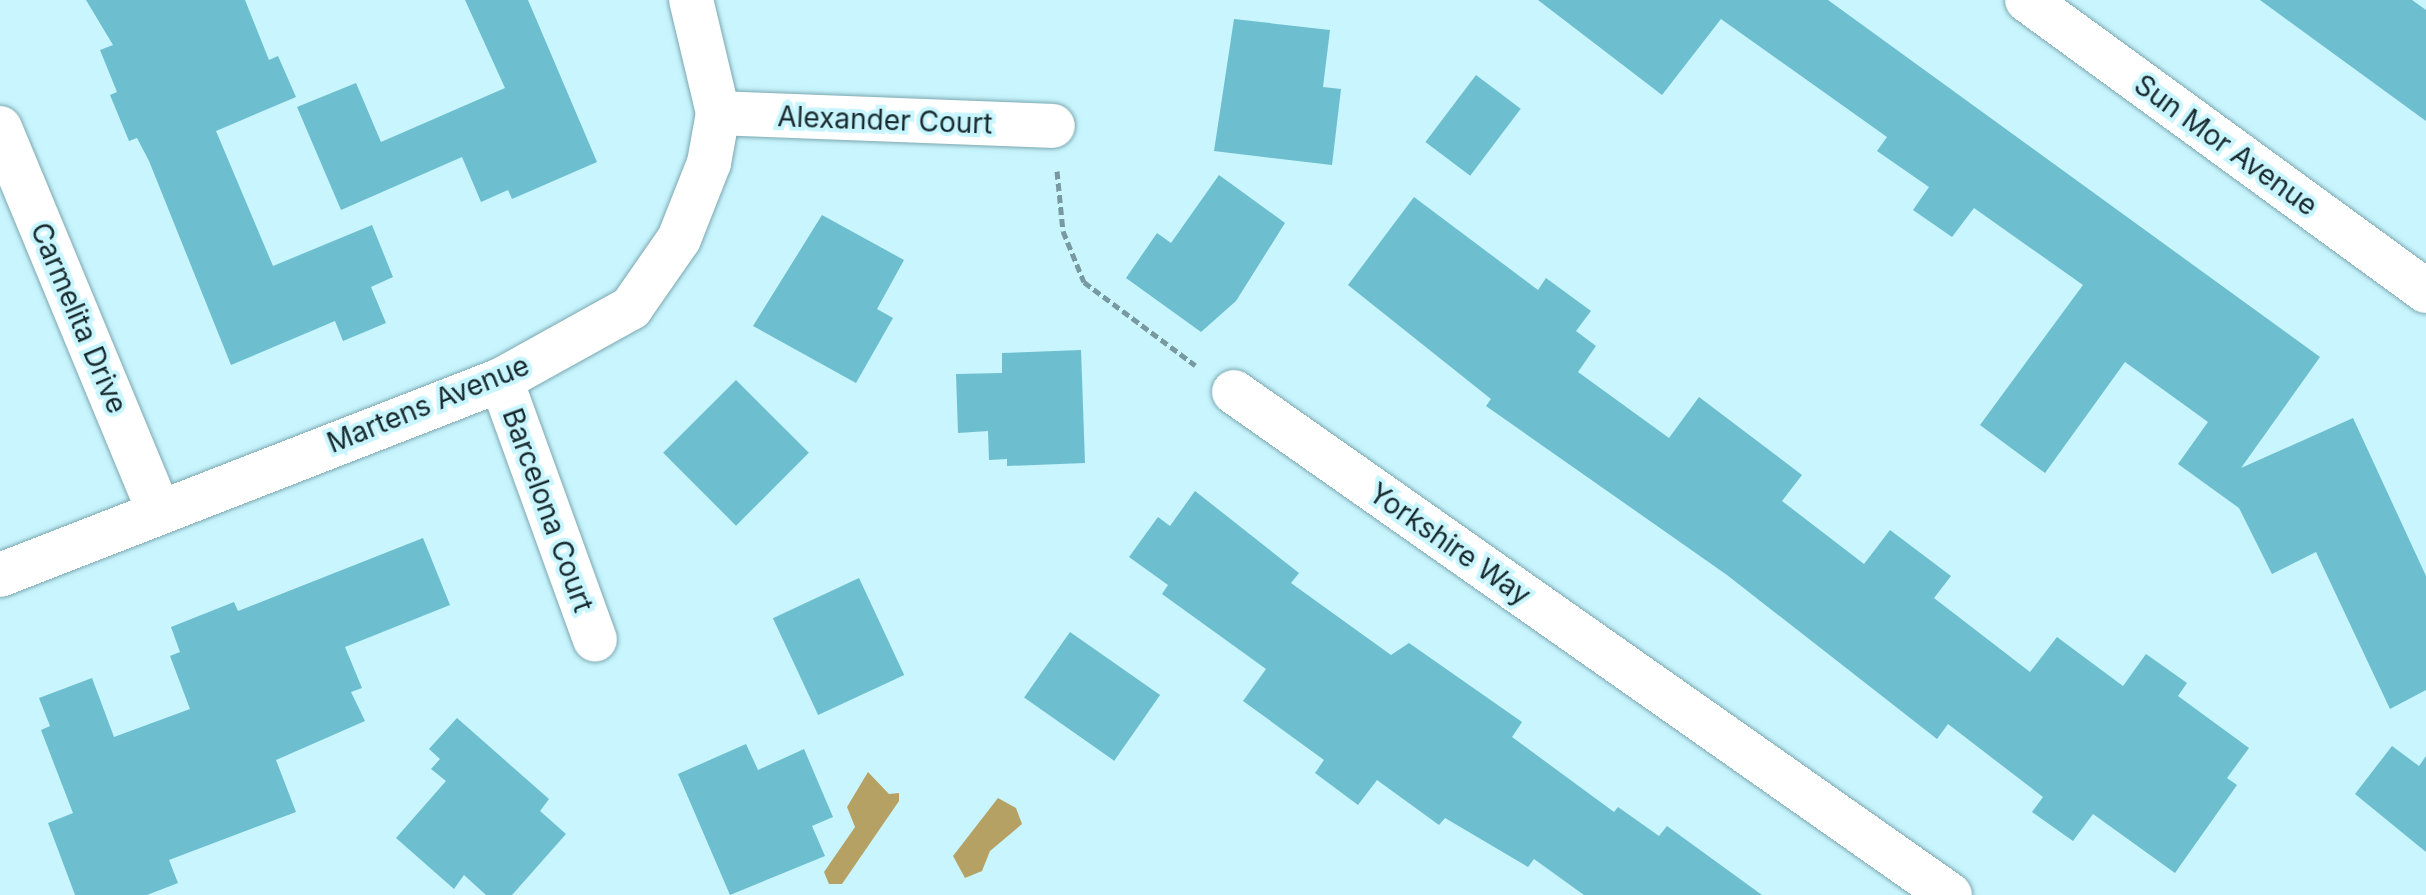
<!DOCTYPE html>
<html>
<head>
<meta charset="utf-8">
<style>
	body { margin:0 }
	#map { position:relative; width:2426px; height:895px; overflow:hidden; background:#c8f5fe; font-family:Inter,sans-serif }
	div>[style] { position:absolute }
	.water>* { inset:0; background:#b6a165 }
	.building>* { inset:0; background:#6dbece; transform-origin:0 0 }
	.path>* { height:5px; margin-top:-2.5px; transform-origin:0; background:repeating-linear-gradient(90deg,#7899a0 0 8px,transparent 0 12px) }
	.roads { filter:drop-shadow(0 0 2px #7ca7b0) drop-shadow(0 0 2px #7ca7b0) }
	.minor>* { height:44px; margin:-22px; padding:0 22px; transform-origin:22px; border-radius:22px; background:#fff }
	span { translate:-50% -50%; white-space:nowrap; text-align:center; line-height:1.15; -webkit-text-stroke:8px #c8f5fe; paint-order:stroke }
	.street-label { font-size:28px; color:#17292c }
</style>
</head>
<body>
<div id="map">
	<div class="water">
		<i style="clip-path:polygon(868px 772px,889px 794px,899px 793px,899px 801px,842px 884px,829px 884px,824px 872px,855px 827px,847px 807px)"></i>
		<i style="clip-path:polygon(998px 798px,1016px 808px,1022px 824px,990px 851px,982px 871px,965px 878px,953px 856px)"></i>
	</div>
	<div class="building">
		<i style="clip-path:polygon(86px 0,245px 0,269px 60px,278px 56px,296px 97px,216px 131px,273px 266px,372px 225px,393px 277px,371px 287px,386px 323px,343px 341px,335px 321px,231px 365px,149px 161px,137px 138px,129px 141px,110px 95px,117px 92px,100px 50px,113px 45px)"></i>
		<i style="clip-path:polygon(465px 0,528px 0,597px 162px,512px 199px,508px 190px,481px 202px,462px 157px,341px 210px,297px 107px,356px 83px,381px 142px,505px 88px)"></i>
		<i style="clip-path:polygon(1538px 0,1828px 0,2320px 357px,2241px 468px,2353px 418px,2426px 576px,2426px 690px,2390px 709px,2316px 552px,2272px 574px,2239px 508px,2178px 464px,2208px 422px,2125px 362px,2045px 473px,1980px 425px,2083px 285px,1974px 208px,1952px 237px,1913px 210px,1929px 187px,1877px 151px,1887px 137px,1721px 19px,1662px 95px)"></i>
		<i style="clip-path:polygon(2260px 0,2412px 0,2426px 10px,2426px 121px)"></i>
		<i style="clip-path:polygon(1234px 19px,1330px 30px,1323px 87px,1341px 89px,1332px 165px,1214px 151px)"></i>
		<i style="left:1476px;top:75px;width:56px;height:84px;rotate:37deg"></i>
		<i style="clip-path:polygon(1219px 175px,1285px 223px,1236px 301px,1201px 332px,1126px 278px,1157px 233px,1171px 243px)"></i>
		<i style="clip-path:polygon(1414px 197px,1538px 290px,1546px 278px,1591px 311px,1576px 331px,1596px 346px,1578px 372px,1669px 438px,1699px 397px,1802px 475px,1782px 501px,1864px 564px,1890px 530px,1951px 576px,1934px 598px,2030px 672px,2057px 637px,2123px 686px,2146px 654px,2187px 683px,2178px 696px,2249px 748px,2227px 778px,2237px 785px,2175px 873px,2093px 814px,2073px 841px,2032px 812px,2043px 797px,1948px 724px,1937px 739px,1727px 575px,1486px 406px,1491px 399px,1348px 285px)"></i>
		<i style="clip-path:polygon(822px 215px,904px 260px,877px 309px,893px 318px,856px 383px,753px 326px)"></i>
		<i style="clip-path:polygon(1081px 350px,1085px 463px,1007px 466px,1007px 459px,989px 460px,988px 431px,958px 433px,956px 374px,1002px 373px,1002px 353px)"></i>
		<i style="left:736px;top:380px;width:103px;height:103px;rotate:45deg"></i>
		<i style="clip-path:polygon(1195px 491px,1299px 573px,1291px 583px,1391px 655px,1409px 643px,1522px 722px,1512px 737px,1614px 812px,1618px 807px,1659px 836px,1667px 826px,1762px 895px,1584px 895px,1534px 859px,1528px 867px,1445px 818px,1439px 825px,1377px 780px,1358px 805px,1315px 773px,1324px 760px,1243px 701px,1266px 669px,1162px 594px,1168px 585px,1129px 557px,1158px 517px,1170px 526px)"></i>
		<i style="clip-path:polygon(423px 538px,450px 605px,345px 647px,362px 688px,351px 692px,365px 721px,276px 760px,296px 812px,169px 860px,178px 883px,147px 895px,75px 895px,48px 823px,73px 813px,41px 730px,50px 726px,39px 698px,92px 678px,114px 737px,190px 709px,170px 656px,180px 652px,171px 627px,234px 602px,238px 611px)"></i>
		<i style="left:859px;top:578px;width:107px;height:95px;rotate:65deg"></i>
		<i style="left:1070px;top:632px;width:110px;height:80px;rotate:35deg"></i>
		<i style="clip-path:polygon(457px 718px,549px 799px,540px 811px,566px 834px,512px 895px,486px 895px,464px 875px,454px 889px,396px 838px,446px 781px,431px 769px,440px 759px,429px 749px)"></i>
		<i style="clip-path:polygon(746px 744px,758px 770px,804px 749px,833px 817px,812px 826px,825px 856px,730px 895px,678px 774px)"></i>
		<i style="clip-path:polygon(2392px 746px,2419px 766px,2426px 756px,2426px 852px,2355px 794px)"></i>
	</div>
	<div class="path">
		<i style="left:1057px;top:171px;width:60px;rotate:84.3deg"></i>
		<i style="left:1063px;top:231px;width:55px;rotate:67.6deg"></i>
		<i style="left:1084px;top:282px;width:139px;rotate:36.8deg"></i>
	</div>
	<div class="roads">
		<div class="minor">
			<i style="left:2027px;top:0;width:494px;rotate:36.1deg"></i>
			<i style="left:718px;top:113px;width:335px;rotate:2.2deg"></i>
			<i style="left:0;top:128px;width:412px;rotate:67.5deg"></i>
			<i style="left:501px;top:380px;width:276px;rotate:70.1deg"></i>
			<i style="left:1234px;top:392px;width:875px;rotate:35.09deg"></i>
			<i style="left:0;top:575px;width:538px;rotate:-21.27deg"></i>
			<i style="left:501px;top:380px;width:149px;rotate:-29deg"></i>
			<i style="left:631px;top:308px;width:84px;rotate:-55.2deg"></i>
			<i style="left:679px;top:239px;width:82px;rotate:-68.5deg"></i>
			<i style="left:709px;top:163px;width:51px;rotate:-79.8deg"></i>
			<i style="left:718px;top:113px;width:116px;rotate:-103.4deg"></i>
		</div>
	</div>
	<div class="street-label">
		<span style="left:885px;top:120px;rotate:2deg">Alexander Court</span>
		<span style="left:2226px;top:145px;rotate:36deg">Sun Mor Avenue</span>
		<span style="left:79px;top:318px;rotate:67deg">Carmelita Drive</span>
		<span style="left:428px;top:404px;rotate:-22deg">Martens Avenue</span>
		<span style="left:548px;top:510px;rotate:70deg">Barcelona Court</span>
		<span style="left:1450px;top:544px;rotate:35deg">Yorkshire Way</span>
	</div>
</div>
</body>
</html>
